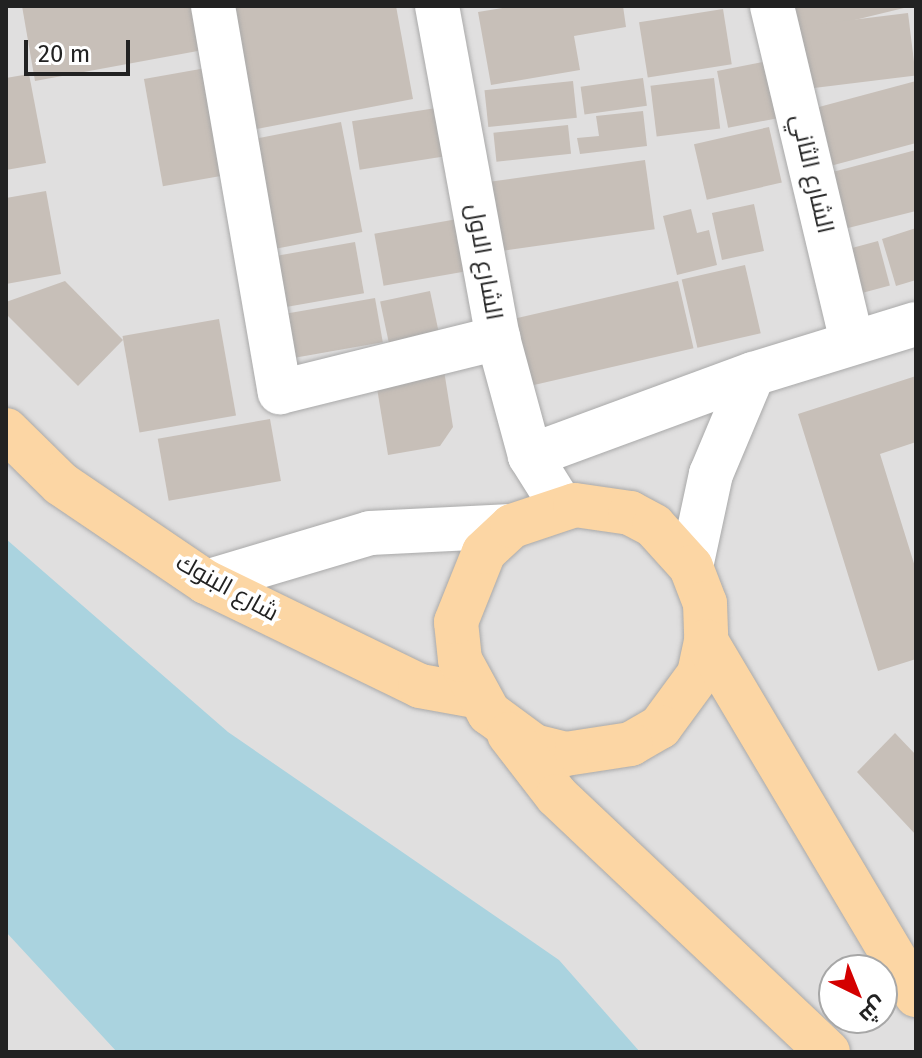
<!DOCTYPE html>
<html>
<head>
<meta charset="utf-8">
<style>
	body { margin:0 }
	#map { position:relative; width:922px; height:1058px; overflow:hidden; background:#f2efe9; font-family:"Fira Sans",Cairo,sans-serif }
	div>[style] { position:absolute }
	.residential>* { inset:0; background:#e0dfdf }
	.water>* { inset:0; background:#aad3df }
	.building>* { inset:0; background:#c7bfb8; transform-origin:0 0 }
	.roads { filter:drop-shadow(0 0 2px #a9a9a9) drop-shadow(0 0 2px #a9a9a9) }
	.minor>* { height:44px; margin:-22px; padding:0 22px; transform-origin:22px; border-radius:22px; background:#fff }
	.major>* { height:44px; margin:-22px; padding:0 22px; transform-origin:22px; border-radius:22px; background:#fcd6a4 }
	span { translate:-50% -50%; white-space:nowrap; text-align:center; line-height:1.15; -webkit-text-stroke:8px #fff; paint-order:stroke }
	.street-label { font-size:24px; color:#222 }
	.frame { position:absolute; inset:0; border:8px solid #222; pointer-events:none }
	.north { position:absolute; left:818px; top:954px; width:80px; height:80px; box-sizing:border-box; background:#fff; border:2px solid #a7a7a7; border-radius:50%; rotate:137deg; font-size:22px; font-weight:700; line-height:32px; text-align:center; color:#222 }
	.north::after { content:''; display:block; margin:auto; width:28px; height:36px; background:#d40000; clip-path:polygon(50% 0,100% 100%,50% 72%,0 100%) }
	.scale { position:absolute; left:24px; top:40px; width:106px; height:36px; box-sizing:border-box; border:4px solid #222; border-top:0; padding-left:10px; font-size:24px; line-height:28px; white-space:nowrap; color:#222; -webkit-text-stroke:6px #fff; paint-order:stroke }
</style>
</head>
<body>
<div id="map">
	<div class="residential">
		<i style="clip-path:polygon(evenodd,6px 6px,916px 6px,916px 1052px,6px 1052px,6px 6px,834px 970px,882px 970px,882px 1018px,834px 1018px,834px 970px)"></i>
	</div>
	<div class="water">
		<i style="clip-path:polygon(6px 539px,228px 732px,559px 960px,640px 1052px,117px 1052px,6px 932px)"></i>
	</div>
	<div class="building">
		<i style="clip-path:polygon(22px 6px,206px 6px,214px 48px,35px 81px)"></i>
		<i style="clip-path:polygon(224px 6px,396px 6px,413px 99px,246px 131px)"></i>
		<i style="clip-path:polygon(515px 6px,623px 6px,626px 27px,574px 36px,580px 70px,491px 85px,478px 12px)"></i>
		<i style="clip-path:polygon(782px 6px,908px 6px,908px 7px,789px 36px)"></i>
		<i style="left:723px;top:9px;width:56px;height:85px;rotate:81deg"></i>
		<i style="left:908px;top:13px;width:63px;height:127px;rotate:83deg"></i>
		<i style="left:773px;top:60px;width:58px;height:57px;rotate:79deg"></i>
		<i style="left:206px;top:68px;width:109px;height:63px;rotate:80deg"></i>
		<i style="clip-path:polygon(29px 74px,46px 163px,6px 170px,6px 78px)"></i>
		<i style="left:643px;top:78px;width:28px;height:63px;rotate:82deg"></i>
		<i style="left:714px;top:78px;width:51px;height:64px;rotate:83deg"></i>
		<i style="left:573px;top:81px;width:37px;height:89px;rotate:84deg"></i>
		<i style="clip-path:polygon(916px 81px,916px 143px,819px 169px,804px 111px)"></i>
		<i style="left:436px;top:108px;width:49px;height:85px;rotate:81deg"></i>
		<i style="clip-path:polygon(643px 111px,647px 146px,580px 154px,577px 138px,599px 136px,596px 116px)"></i>
		<i style="left:341px;top:122px;width:112px;height:100px;rotate:79deg"></i>
		<i style="left:568px;top:125px;width:29px;height:75px;rotate:84deg"></i>
		<i style="left:769px;top:127px;width:57px;height:77px;rotate:77deg"></i>
		<i style="clip-path:polygon(916px 150px,916px 211px,824px 234px,810px 178px)"></i>
		<i style="left:645px;top:160px;width:70px;height:157px;rotate:82deg"></i>
		<i style="clip-path:polygon(46px 191px,61px 274px,6px 284px,6px 198px)"></i>
		<i style="left:754px;top:204px;width:48px;height:43px;rotate:78deg"></i>
		<i style="clip-path:polygon(691px 209px,697px 233px,709px 230px,717px 265px,677px 275px,663px 216px)"></i>
		<i style="left:463px;top:218px;width:53px;height:90px;rotate:80deg"></i>
		<i style="clip-path:polygon(916px 228px,916px 280px,896px 286px,882px 239px)"></i>
		<i style="left:878px;top:241px;width:46px;height:52px;rotate:75deg"></i>
		<i style="left:355px;top:242px;width:52px;height:82px;rotate:80deg"></i>
		<i style="left:745px;top:265px;width:70px;height:65px;rotate:77deg"></i>
		<i style="clip-path:polygon(65px 281px,123px 340px,78px 386px,6px 314px,6px 302px)"></i>
		<i style="left:678px;top:281px;width:69px;height:166px;rotate:77deg"></i>
		<i style="left:430px;top:291px;width:55px;height:51px;rotate:78deg"></i>
		<i style="left:375px;top:298px;width:45px;height:98px;rotate:80deg"></i>
		<i style="left:219px;top:319px;width:98px;height:98px;rotate:80deg"></i>
		<i style="clip-path:polygon(443px 364px,453px 427px,440px 446px,388px 455px,375px 376px)"></i>
		<i style="clip-path:polygon(916px 376px,916px 442px,880px 454px,916px 570px,916px 659px,878px 671px,798px 414px)"></i>
		<i style="left:270px;top:419px;width:63px;height:114px;rotate:80deg"></i>
		<i style="clip-path:polygon(895px 733px,916px 755px,916px 835px,857px 772px)"></i>
	</div>
	<div class="roads">
		<div class="minor">
			<i style="left:213px;top:6px;width:392px;rotate:80.2deg"></i>
			<i style="left:280px;top:392px;width:225px;rotate:-13.9deg"></i>
			<i style="left:437px;top:6px;width:338px;rotate:79.6deg"></i>
			<i style="left:498px;top:338px;width:122px;rotate:74.8deg"></i>
			<i style="left:530px;top:456px;width:60px;rotate:57.9deg"></i>
			<i style="left:772px;top:6px;width:346px;rotate:76.6deg"></i>
			<i style="left:530px;top:456px;width:238px;rotate:-20.2deg"></i>
			<i style="left:753px;top:374px;width:170px;rotate:-17.1deg"></i>
			<i style="left:691px;top:567px;width:95px;rotate:-77.9deg"></i>
			<i style="left:711px;top:474px;width:108px;rotate:-67.2deg"></i>
			<i style="left:206px;top:582px;width:171px;rotate:-16.6deg"></i>
			<i style="left:370px;top:533px;width:142px;rotate:-2.8deg"></i>
		</div>
		<div class="major">
			<i style="left:6px;top:430px;width:77px;rotate:44.5deg"></i>
			<i style="left:61px;top:484px;width:175px;rotate:34.1deg"></i>
			<i style="left:206px;top:582px;width:238px;rotate:25.9deg"></i>
			<i style="left:420px;top:686px;width:56px;rotate:10.3deg"></i>
			<i style="left:706px;top:641px;width:34px;rotate:102deg"></i>
			<i style="left:699px;top:674px;width:66px;rotate:126.3deg"></i>
			<i style="left:660px;top:727px;width:34px;rotate:150deg"></i>
			<i style="left:631px;top:744px;width:66px;rotate:171.3deg"></i>
			<i style="left:566px;top:754px;width:33px;rotate:-166deg"></i>
			<i style="left:534px;top:746px;width:56px;rotate:-143.7deg"></i>
			<i style="left:489px;top:713px;width:60px;rotate:-118.7deg"></i>
			<i style="left:460px;top:660px;width:38px;rotate:-96deg"></i>
			<i style="left:456px;top:622px;width:75px;rotate:-68.2deg"></i>
			<i style="left:484px;top:552px;width:38px;rotate:-43deg"></i>
			<i style="left:512px;top:526px;width:66px;rotate:-18.4deg"></i>
			<i style="left:575px;top:505px;width:56px;rotate:8.3deg"></i>
			<i style="left:630px;top:513px;width:27px;rotate:28deg"></i>
			<i style="left:654px;top:526px;width:55px;rotate:47.9deg"></i>
			<i style="left:691px;top:567px;width:39px;rotate:69deg"></i>
			<i style="left:705px;top:603px;width:38px;rotate:88deg"></i>
			<i style="left:706px;top:641px;width:412px;rotate:59.3deg"></i>
			<i style="left:509px;top:734px;width:78px;rotate:52.3deg"></i>
			<i style="left:557px;top:796px;width:373px;rotate:43.4deg"></i>
		</div>
	</div>
	<div class="street-label">
		<span style="left:812px;top:174px;rotate:77deg">الشارع الثاني</span>
		<span style="left:484px;top:262px;rotate:80deg">الشارع الاول</span>
		<span style="left:227px;top:588px;rotate:29deg">شارع البنوك</span>
	</div>
	<div class="frame"></div>
	<div class="north">ش</div>
	<div class="scale">20 m</div>
</div>
</body>
</html>
